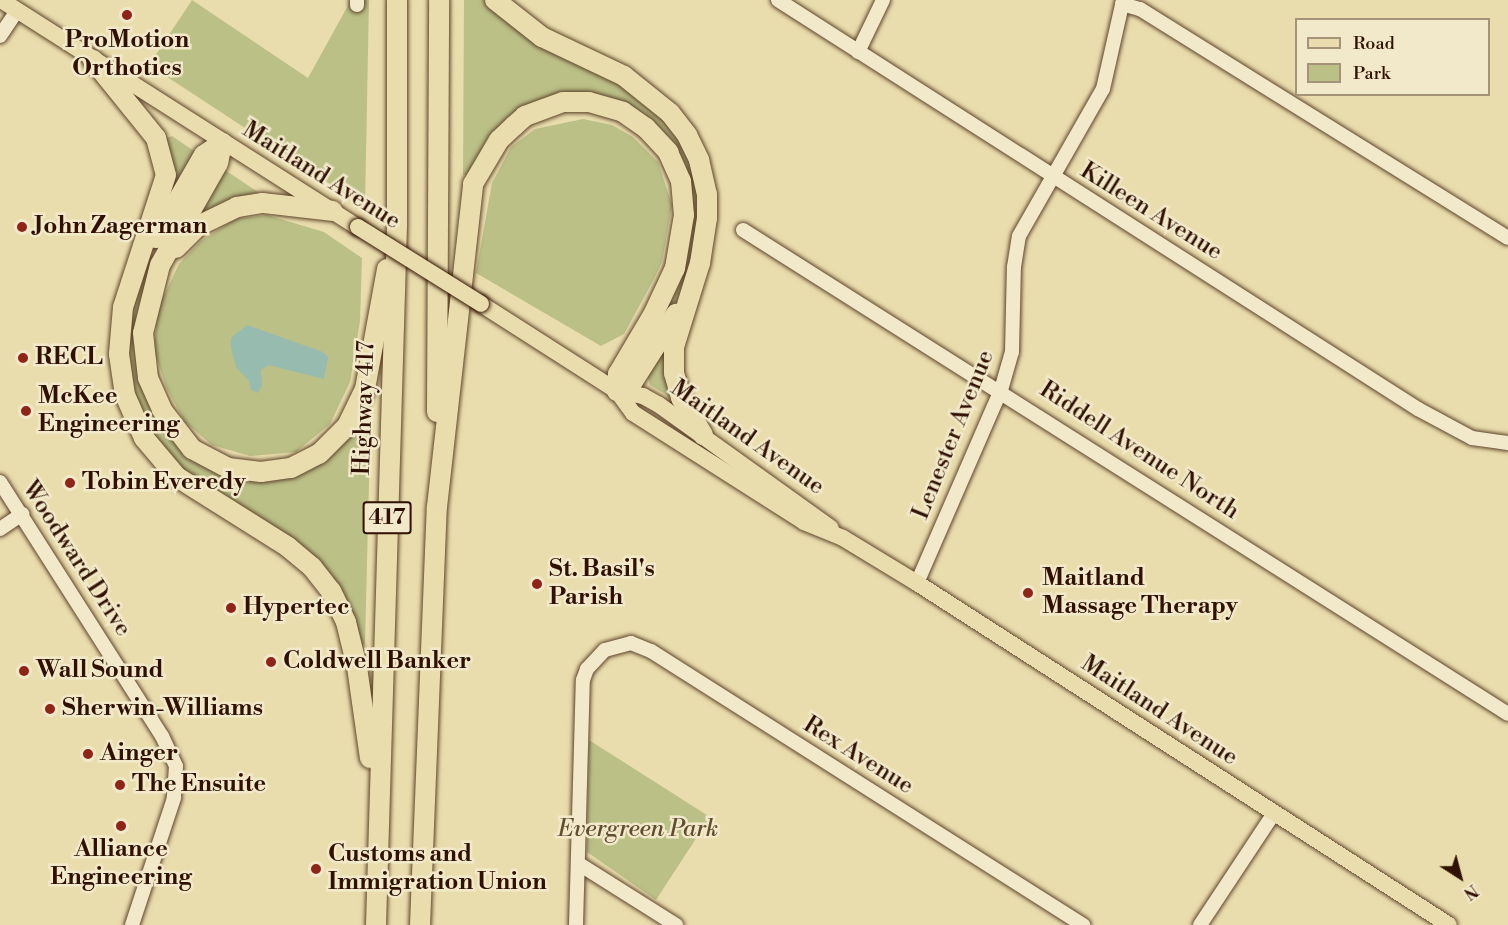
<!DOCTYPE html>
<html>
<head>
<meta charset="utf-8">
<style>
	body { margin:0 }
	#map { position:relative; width:1508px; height:925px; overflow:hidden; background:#eaddad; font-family:"Libre Bodoni",serif }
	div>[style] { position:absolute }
	.green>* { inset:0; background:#bbc087 }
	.water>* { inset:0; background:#98bbaf }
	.roads { filter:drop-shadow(0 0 2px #5e442b) drop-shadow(0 0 2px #5e442b) }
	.minor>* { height:14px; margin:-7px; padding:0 7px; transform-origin:7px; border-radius:7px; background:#f1e9ca }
	.major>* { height:16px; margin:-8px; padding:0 8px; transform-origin:8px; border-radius:8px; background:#eaddad }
	.highway>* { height:20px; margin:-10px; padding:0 10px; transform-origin:10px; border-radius:10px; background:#eaddad }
	.bridges { filter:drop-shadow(0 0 2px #301100) drop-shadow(0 0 2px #301100) }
	.major-bridge>* { height:16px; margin:-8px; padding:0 8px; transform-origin:8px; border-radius:8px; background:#eaddad }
	.dots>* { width:16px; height:16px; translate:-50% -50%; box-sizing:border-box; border:3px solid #f1e9ca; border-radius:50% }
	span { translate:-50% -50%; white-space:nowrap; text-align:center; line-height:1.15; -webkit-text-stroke:5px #f1e9ca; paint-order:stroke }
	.shield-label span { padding:2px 4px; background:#f1e9ca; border:2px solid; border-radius:4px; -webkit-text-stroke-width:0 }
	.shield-label { font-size:22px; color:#301100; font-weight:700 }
	.poi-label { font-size:24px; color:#301100; font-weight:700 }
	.left { translate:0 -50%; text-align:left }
	.street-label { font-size:24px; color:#301100 }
	.park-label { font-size:24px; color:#614e2f; font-style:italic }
	.legend { position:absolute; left:1295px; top:18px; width:195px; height:78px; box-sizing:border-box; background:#f1e9ca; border:2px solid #a49379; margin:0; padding:8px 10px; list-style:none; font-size:18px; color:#301100 }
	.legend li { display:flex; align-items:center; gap:12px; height:30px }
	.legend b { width:30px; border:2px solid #a49379 }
	.north { position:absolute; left:1430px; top:847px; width:60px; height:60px; -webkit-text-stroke:4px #f1e9ca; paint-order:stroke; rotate:144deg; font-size:16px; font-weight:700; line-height:24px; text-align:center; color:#301100 }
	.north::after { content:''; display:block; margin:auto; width:21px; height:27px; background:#301100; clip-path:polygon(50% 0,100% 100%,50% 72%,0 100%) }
</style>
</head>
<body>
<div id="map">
	<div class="green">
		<i style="clip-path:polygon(192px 0,308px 78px,351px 0,369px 0,365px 207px,149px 65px)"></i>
		<i style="clip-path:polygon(464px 0,484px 0,492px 10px,637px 93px,685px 142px,702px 203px,688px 282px,669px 317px,640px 352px,672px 297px,687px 257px,692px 200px,681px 156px,657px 127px,568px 93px,534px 101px,511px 114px,488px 137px,468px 175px,463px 175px)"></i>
		<i style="clip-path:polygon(583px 119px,612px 125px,633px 137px,658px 162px,672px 205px,662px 262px,654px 279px,624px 334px,601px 346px,476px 273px,492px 183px,511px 147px,535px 129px)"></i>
		<i style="clip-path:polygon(172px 136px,197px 153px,163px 216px,165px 139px)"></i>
		<i style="clip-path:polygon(222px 168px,258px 192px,258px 197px,194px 222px)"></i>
		<i style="clip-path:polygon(267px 215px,324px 232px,362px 258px,360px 321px,350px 382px,330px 424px,296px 452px,250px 456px,212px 445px,185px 422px,166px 387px,154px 349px,158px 308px,179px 264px,201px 241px,235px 219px)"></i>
		<i style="clip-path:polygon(151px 254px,157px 258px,140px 367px,197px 460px,305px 472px,329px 459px,351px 436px,371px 402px,365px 644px,362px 646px,344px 593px,330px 575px,189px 478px,154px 437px,138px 407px,125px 343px,136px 281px)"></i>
		<i style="clip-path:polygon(668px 346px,674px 392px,670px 397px,650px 385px,647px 375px)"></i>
		<i style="clip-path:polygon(589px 740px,710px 817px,656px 900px,587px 852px)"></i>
	</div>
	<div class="water">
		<i style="clip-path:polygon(247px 325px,323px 352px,328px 357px,324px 379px,268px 365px,261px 370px,262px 385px,258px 393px,251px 390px,249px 381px,236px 367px,231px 348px,231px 338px)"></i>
	</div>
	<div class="roads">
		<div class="minor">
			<i style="left:778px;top:0;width:760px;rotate:32.58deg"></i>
			<i style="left:1418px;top:409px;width:61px;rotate:28.2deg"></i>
			<i style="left:1472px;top:438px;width:36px;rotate:8deg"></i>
			<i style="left:1122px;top:4px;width:19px;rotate:16deg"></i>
			<i style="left:1140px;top:9px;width:433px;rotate:31.9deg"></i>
			<i style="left:357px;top:5px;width:5px;rotate:-90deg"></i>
			<i style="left:0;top:36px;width:30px;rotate:-56deg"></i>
			<i style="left:858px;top:52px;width:58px;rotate:-64.3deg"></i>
			<i style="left:743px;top:230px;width:905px;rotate:32.32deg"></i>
			<i style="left:0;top:482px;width:301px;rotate:57.5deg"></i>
			<i style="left:162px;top:736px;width:33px;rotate:65deg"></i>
			<i style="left:176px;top:766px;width:32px;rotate:94deg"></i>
			<i style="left:174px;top:798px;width:134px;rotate:108.3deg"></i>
			<i style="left:0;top:529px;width:27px;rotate:-34deg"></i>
			<i style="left:917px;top:583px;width:210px;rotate:-66.5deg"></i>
			<i style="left:1001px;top:390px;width:40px;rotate:-74deg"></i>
			<i style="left:1012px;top:352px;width:85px;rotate:-88.7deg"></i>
			<i style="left:1014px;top:267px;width:31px;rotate:-81deg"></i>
			<i style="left:1019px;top:236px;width:169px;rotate:-60.3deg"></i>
			<i style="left:1103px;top:89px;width:91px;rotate:-77.3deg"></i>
			<i style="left:579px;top:864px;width:115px;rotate:32.2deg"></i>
			<i style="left:576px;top:925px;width:245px;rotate:-88.4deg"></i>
			<i style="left:583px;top:680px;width:12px;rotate:-70deg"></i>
			<i style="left:587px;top:669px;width:26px;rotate:-47deg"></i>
			<i style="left:605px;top:650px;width:27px;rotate:-15deg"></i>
			<i style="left:631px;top:643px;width:22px;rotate:22deg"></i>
			<i style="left:651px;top:651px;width:512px;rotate:32.39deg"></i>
			<i style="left:1200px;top:925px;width:134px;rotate:-56.5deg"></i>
		</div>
		<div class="major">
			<i style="left:1px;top:0;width:423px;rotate:32.5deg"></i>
			<i style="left:481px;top:304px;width:161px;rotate:32.6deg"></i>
			<i style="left:617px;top:391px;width:27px;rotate:54deg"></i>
			<i style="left:633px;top:413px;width:203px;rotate:32.5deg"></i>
			<i style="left:804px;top:522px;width:42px;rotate:22.3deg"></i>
			<i style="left:843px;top:538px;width:87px;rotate:31.3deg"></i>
			<i style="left:917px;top:583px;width:632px;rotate:32.74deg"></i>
			<i style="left:617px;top:391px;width:26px;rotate:11deg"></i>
			<i style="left:643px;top:396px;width:18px;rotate:29deg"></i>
			<i style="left:659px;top:405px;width:211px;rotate:35.6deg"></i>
		</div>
		<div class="highway">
			<i style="left:495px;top:0;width:60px;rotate:38.2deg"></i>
			<i style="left:542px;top:37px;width:91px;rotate:25.4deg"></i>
			<i style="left:624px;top:76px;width:59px;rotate:38.8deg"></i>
			<i style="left:670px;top:113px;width:28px;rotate:52deg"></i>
			<i style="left:687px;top:135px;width:28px;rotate:64deg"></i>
			<i style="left:699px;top:160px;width:35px;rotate:77deg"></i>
			<i style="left:707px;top:194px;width:24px;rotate:90deg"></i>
			<i style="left:707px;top:218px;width:46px;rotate:98.8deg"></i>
			<i style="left:700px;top:263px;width:88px;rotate:107.2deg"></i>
			<i style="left:674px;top:347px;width:26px;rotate:90deg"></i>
			<i style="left:674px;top:373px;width:26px;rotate:74deg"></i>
			<i style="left:681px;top:398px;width:43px;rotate:59.3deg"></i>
			<i style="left:93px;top:60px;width:100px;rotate:51.1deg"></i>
			<i style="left:156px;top:138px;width:38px;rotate:75deg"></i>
			<i style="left:166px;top:175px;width:139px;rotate:108deg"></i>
			<i style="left:123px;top:307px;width:47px;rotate:94.9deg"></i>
			<i style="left:119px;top:354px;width:41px;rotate:81.7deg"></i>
			<i style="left:125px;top:395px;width:47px;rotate:66.2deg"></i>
			<i style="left:144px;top:438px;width:51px;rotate:49.8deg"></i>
			<i style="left:177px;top:477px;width:131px;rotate:32.2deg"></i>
			<i style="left:288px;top:547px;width:31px;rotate:40deg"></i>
			<i style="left:312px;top:567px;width:31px;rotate:52deg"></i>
			<i style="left:331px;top:591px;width:34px;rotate:64deg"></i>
			<i style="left:346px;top:622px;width:46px;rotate:76.3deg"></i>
			<i style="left:357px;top:667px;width:92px;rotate:81.9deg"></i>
			<i style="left:222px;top:143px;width:20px;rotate:101deg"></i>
			<i style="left:218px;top:163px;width:117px;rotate:119.6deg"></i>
			<i style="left:160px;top:265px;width:70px;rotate:104deg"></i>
			<i style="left:143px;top:333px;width:45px;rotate:83.7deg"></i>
			<i style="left:148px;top:378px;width:35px;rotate:66deg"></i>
			<i style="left:162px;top:410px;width:49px;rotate:52.4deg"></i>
			<i style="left:192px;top:449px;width:41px;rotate:27.8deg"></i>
			<i style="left:228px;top:468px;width:33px;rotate:7deg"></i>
			<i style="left:261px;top:472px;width:30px;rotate:-8deg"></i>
			<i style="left:291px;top:468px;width:31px;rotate:-27deg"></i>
			<i style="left:319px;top:454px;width:40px;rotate:-45deg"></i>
			<i style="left:347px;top:426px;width:41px;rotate:-64.1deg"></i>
			<i style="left:365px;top:389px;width:122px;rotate:-79.6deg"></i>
			<i style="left:156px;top:238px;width:96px;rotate:-60deg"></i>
			<i style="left:204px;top:155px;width:22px;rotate:-34deg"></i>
			<i style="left:176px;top:248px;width:31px;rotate:-45deg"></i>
			<i style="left:198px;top:226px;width:43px;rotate:-26deg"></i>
			<i style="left:237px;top:207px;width:26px;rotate:-9deg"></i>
			<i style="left:263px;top:203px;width:70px;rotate:6.5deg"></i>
			<i style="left:617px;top:391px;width:17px;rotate:-28deg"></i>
			<i style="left:632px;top:383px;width:82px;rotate:-57.5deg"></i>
			<i style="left:437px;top:412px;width:412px;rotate:-89.7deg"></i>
			<i style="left:376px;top:925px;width:701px;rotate:-88.28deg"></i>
			<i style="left:397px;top:224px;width:224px;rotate:-90deg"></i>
			<i style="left:420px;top:925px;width:418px;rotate:-87.7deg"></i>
			<i style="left:437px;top:507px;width:325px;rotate:-83.6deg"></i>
			<i style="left:473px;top:184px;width:51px;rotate:-59.4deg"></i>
			<i style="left:499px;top:140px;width:21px;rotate:-43deg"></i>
			<i style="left:514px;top:126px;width:15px;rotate:-42deg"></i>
			<i style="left:525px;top:116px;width:40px;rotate:-20.2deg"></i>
			<i style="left:563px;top:102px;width:26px"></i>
			<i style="left:589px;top:102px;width:35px;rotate:16deg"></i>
			<i style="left:623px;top:112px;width:28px;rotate:35deg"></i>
			<i style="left:646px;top:128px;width:33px;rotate:47deg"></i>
			<i style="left:668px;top:152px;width:32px;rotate:66deg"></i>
			<i style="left:681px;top:181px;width:34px;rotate:85deg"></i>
			<i style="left:684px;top:215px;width:54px;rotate:99.6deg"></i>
			<i style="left:675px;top:268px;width:50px;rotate:115deg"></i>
			<i style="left:654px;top:313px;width:71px;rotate:120.5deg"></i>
			<i style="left:618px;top:374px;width:17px;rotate:93deg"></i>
		</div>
	</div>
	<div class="bridges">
		<div class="major-bridge">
			<i style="left:358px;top:227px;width:145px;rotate:32deg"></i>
		</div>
	</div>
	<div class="dots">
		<i style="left:127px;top:15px;background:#8f2418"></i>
		<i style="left:22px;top:227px;background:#8f2418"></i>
		<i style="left:23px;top:358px;background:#8f2418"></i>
		<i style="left:26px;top:411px;background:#8f2418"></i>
		<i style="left:70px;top:483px;background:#8f2418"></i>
		<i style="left:537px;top:584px;background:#8f2418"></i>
		<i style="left:1028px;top:593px;background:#8f2418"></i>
		<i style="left:231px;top:608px;background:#8f2418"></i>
		<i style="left:271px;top:662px;background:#8f2418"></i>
		<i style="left:24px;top:671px;background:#8f2418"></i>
		<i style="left:50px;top:709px;background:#8f2418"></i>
		<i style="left:88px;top:754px;background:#8f2418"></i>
		<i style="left:120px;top:785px;background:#8f2418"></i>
		<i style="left:121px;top:826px;background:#8f2418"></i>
		<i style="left:316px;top:869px;background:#8f2418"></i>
	</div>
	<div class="shield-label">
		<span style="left:387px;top:518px">417</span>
	</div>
	<div class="poi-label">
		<span style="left:127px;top:55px">ProMotion<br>Orthotics</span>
		<span class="left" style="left:34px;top:227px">John Zagerman</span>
		<span class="left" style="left:35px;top:358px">RECL</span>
		<span class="left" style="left:38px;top:411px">McKee<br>Engineering</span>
		<span class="left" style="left:82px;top:483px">Tobin Everedy</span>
		<span class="left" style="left:549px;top:584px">St. Basil's<br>Parish</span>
		<span class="left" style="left:1042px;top:593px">Maitland<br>Massage Therapy</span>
		<span class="left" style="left:243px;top:608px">Hypertec</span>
		<span class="left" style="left:283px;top:662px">Coldwell Banker</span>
		<span class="left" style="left:36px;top:671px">Wall Sound</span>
		<span class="left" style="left:62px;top:709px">Sherwin-Williams</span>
		<span class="left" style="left:100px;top:754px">Ainger</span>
		<span class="left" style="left:132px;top:785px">The Ensuite</span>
		<span style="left:121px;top:864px">Alliance<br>Engineering</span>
		<span class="left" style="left:328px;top:869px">Customs and<br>Immigration Union</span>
	</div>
	<div class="street-label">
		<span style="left:321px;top:176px;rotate:32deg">Maitland Avenue</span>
		<span style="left:1151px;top:212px;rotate:32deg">Killeen Avenue</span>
		<span style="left:365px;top:408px;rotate:-88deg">Highway 417</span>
		<span style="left:954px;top:435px;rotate:-68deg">Lenester Avenue</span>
		<span style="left:747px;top:438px;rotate:35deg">Maitland Avenue</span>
		<span style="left:1139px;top:451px;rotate:33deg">Riddell Avenue North</span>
		<span style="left:76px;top:559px;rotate:57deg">Woodward Drive</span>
		<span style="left:1159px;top:711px;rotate:33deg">Maitland Avenue</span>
		<span style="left:858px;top:756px;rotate:32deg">Rex Avenue</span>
	</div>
	<div class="park-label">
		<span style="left:638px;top:830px">Evergreen Park</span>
	</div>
	<ul class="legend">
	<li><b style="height:8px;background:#eaddad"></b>Road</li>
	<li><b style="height:16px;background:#bbc087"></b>Park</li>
	</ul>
	<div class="north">N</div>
</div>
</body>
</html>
